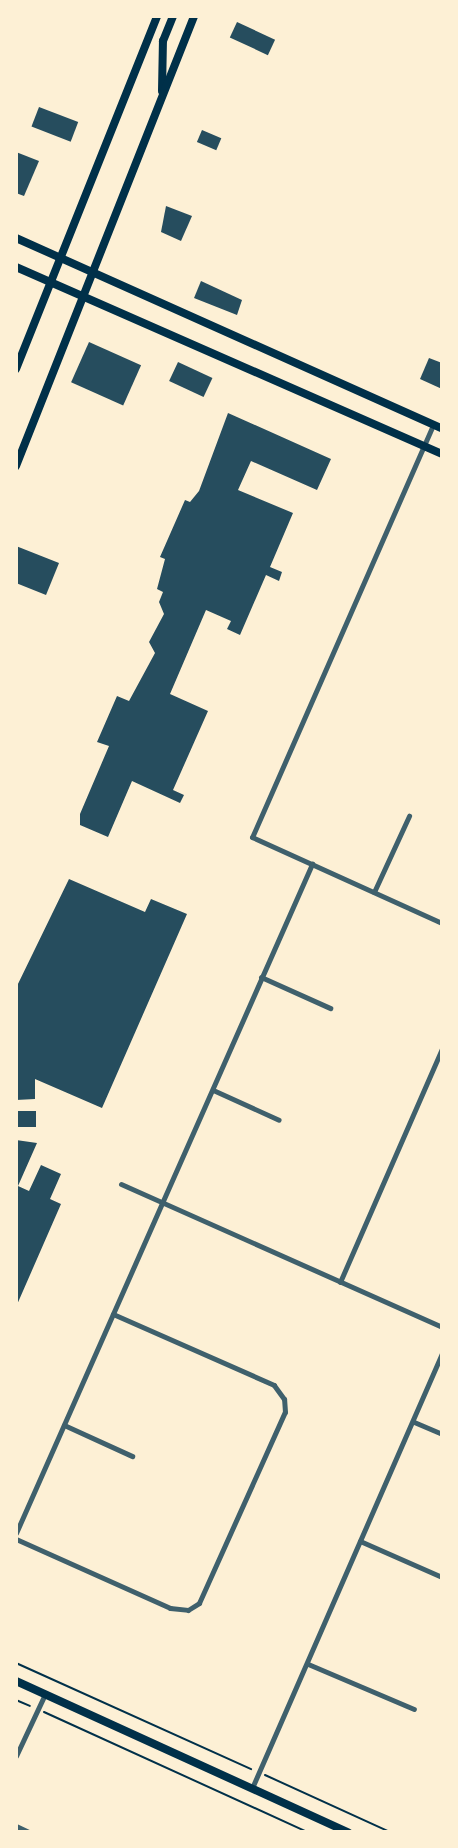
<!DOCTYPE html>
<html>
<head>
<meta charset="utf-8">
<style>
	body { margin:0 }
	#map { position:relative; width:458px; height:1848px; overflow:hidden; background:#fdf0d5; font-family:"DejaVu Sans",sans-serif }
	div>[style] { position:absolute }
	.building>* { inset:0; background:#264d5e; transform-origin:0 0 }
	.path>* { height:2px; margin:-1px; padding:0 1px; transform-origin:1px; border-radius:1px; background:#003049 }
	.minor>* { height:5px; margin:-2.5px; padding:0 2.5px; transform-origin:2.5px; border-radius:2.5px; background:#3f606c }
	.secondary>* { height:8px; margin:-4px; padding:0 4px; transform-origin:4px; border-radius:4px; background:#003049 }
	.primary>* { height:8px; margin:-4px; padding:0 4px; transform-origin:4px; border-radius:4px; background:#003049 }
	span { translate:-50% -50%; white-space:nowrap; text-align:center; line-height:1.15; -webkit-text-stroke:6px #fdf0d5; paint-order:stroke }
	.frame { position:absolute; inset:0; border:18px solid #fdf0d5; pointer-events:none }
</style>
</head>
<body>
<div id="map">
	<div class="building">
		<i style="left:237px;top:22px;width:42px;height:17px;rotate:25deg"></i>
		<i style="left:39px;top:107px;width:42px;height:21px;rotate:21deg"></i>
		<i style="left:202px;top:130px;width:21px;height:13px;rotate:23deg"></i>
		<i style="clip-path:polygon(16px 152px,39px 161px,24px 196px,16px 193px)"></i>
		<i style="clip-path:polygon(166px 206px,192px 216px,181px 241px,161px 232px)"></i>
		<i style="clip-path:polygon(201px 281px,242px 300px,237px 315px,194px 298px)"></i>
		<i style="left:89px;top:342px;width:57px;height:44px;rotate:24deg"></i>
		<i style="clip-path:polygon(429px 358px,442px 363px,442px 389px,420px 379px)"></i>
		<i style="left:178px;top:362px;width:38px;height:21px;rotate:25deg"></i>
		<i style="clip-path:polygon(228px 413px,331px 459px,317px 490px,251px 461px,238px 490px,293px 513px,270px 567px,282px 572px,279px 581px,266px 575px,240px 635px,227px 629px,231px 621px,206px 610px,170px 694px,208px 711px,173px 790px,184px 795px,180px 803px,132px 781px,108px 837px,80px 825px,80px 814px,109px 746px,97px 742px,117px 696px,129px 701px,155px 653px,149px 642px,164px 614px,159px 602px,163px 592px,157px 589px,165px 559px,160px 557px,185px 500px,190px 502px,199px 491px)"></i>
		<i style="clip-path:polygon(16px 546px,59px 563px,46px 595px,16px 583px)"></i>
		<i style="clip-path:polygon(69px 879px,145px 912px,151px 899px,187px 914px,102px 1108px,35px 1079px,35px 1099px,16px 1100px,16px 988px)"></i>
		<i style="left:36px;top:1111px;width:16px;height:20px;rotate:90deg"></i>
		<i style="clip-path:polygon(16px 1140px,37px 1143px,18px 1186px,29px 1191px,41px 1165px,61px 1174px,50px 1199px,61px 1204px,16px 1307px)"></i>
	</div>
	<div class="path">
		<i style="left:16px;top:1663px;width:258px;rotate:24.3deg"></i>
		<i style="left:16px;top:1700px;width:15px;rotate:23deg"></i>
		<i style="left:44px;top:1712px;width:289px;rotate:24.5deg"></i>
		<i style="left:265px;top:1775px;width:137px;rotate:24.5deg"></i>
	</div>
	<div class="minor">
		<i style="left:433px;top:425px;width:450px;rotate:113.7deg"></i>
		<i style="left:252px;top:837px;width:209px;rotate:24.4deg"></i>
		<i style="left:374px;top:892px;width:84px;rotate:-65.3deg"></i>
		<i style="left:261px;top:977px;width:76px;rotate:24.2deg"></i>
		<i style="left:213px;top:1090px;width:72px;rotate:24.4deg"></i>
		<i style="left:121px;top:1184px;width:351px;rotate:24deg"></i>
		<i style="left:340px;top:1282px;width:254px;rotate:-66.4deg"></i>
		<i style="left:414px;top:1422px;width:30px;rotate:23deg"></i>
		<i style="left:64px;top:1425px;width:75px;rotate:24.5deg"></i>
		<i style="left:16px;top:1533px;width:732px;rotate:-66.13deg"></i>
		<i style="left:16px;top:1539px;width:169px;rotate:24.1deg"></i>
		<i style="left:170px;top:1608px;width:18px;rotate:6deg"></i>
		<i style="left:188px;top:1610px;width:13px;rotate:-32deg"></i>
		<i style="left:199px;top:1603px;width:209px;rotate:-65.8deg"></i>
		<i style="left:285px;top:1412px;width:13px;rotate:-94deg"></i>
		<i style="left:284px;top:1399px;width:17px;rotate:-126deg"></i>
		<i style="left:274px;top:1385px;width:176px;rotate:-156.2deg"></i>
		<i style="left:360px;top:1541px;width:90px;rotate:23.7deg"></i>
		<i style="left:308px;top:1664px;width:115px;rotate:23deg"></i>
		<i style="left:16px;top:1756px;width:68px;rotate:-64.9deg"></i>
		<i style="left:252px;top:1788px;width:474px;rotate:-66.4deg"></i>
		<i style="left:16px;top:1826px;width:14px;rotate:25deg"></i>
	</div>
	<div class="secondary">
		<i style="left:16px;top:1681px;width:365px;rotate:24.5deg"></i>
	</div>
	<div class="primary">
		<i style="left:162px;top:91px;width:50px;rotate:-88.9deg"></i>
		<i style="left:163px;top:41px;width:27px;rotate:-68deg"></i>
		<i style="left:16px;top:238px;width:467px;rotate:24.1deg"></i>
		<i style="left:16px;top:267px;width:465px;rotate:23.7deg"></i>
		<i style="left:16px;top:369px;width:380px;rotate:-68.2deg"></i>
		<i style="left:16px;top:466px;width:484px;rotate:-68.4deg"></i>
	</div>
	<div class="frame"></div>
</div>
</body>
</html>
